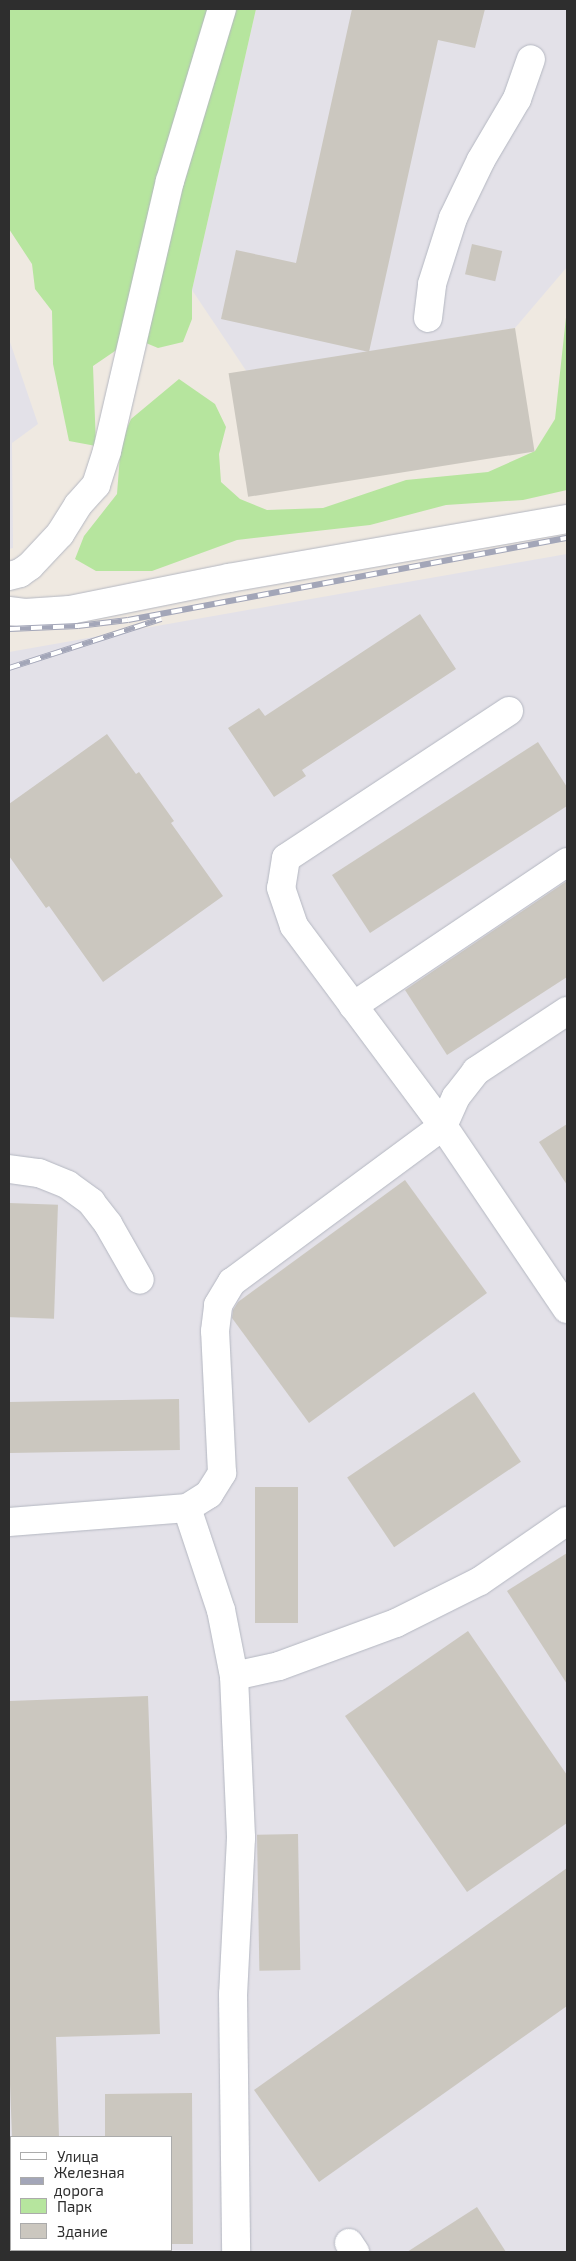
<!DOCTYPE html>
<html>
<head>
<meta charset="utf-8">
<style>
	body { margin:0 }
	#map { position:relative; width:576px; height:2261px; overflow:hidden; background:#efe9e1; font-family:"Exo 2",sans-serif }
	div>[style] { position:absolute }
	.industrial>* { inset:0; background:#e3e1e8 }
	.green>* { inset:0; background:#b6e59e }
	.building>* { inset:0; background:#cbc7bf; transform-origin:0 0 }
	.roads { filter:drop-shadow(0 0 1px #b4b7c1) drop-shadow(0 0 1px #b4b7c1) }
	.minor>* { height:28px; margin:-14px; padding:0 14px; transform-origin:14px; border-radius:14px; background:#fff }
	.rail>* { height:5.5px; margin-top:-2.75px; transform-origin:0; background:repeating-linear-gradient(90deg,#fff 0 11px,#a3a6b8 0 22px); box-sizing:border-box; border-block:1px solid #a3a6b8 }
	span { translate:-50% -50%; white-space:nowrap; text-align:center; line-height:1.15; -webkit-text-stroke:4.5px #fff; paint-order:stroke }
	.frame { position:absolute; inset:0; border:10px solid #2e2e2e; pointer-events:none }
	.legend { position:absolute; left:10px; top:2136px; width:162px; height:115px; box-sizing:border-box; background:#fff; border:1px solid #ababab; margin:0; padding:6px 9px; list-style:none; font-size:15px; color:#2e2e2e }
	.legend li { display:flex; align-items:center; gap:10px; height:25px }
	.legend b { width:25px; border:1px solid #ababab }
</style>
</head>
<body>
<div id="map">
	<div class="industrial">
		<i style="clip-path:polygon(256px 9px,567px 9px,567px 267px,515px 328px,247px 372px,192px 290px)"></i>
		<i style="clip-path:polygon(9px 339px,38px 424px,12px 443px,13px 548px,9px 549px)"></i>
		<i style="clip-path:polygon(evenodd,567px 554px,567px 2252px,9px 2252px,9px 652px,567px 554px,11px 2137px,171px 2137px,171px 2250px,11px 2250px,11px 2137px)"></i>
	</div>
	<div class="green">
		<i style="clip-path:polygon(9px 9px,256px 9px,192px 290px,192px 319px,183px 342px,158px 348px,134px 338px,93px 366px,96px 446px,69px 441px,53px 364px,52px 311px,35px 289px,32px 264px,9px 229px)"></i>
		<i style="clip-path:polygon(567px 308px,567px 490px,523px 500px,446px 505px,370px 525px,237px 540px,152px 571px,96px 571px,75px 559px,84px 536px,117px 494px,121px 442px,131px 419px,179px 379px,215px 404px,226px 427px,219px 454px,221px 482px,240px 499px,267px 510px,323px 508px,406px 480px,488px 472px,535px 451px,555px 419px)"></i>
	</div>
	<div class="building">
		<i style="clip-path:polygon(352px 9px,485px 9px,475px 48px,438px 40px,369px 352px,221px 319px,236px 250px,296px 263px)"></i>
		<i style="left:472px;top:244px;width:31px;height:31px;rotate:13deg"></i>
		<i style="left:515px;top:328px;width:125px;height:290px;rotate:81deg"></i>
		<i style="clip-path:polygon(420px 614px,456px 669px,302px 770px,306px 776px,274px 797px,228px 728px,259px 708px,265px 716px)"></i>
		<i style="clip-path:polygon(107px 734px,136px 774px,139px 772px,174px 821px,171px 823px,223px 896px,103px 982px,49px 906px,46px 908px,9px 856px,9px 804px)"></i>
		<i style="clip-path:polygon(538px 742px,567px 787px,567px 806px,370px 933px,332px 875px)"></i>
		<i style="clip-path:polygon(567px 881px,567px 977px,447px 1055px,405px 990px)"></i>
		<i style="clip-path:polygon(567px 1124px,567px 1185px,539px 1142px)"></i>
		<i style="clip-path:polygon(405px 1180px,487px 1293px,309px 1423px,232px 1318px,233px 1310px,238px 1302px)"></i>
		<i style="left:9px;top:1203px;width:49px;height:114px;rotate:2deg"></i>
		<i style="left:474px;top:1392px;width:84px;height:153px;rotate:56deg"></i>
		<i style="left:179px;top:1399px;width:51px;height:170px;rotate:89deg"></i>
		<i style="left:255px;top:1487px;width:43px;height:136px"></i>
		<i style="clip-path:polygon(567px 1553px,567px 1684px,507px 1591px)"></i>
		<i style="clip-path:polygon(468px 1631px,567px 1775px,567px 1823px,467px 1892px,345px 1716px)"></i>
		<i style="clip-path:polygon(148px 1696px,160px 2034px,56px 2037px,59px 2137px,12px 2137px,9px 2058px,9px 1701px)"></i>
		<i style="left:298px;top:1834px;width:136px;height:41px;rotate:89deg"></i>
		<i style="clip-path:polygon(567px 1868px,567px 2006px,319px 2182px,254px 2090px)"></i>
		<i style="clip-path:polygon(192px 2093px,193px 2244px,171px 2244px,171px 2137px,105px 2137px,105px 2094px)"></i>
		<i style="clip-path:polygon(477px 2207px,506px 2252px,407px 2252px)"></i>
	</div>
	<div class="roads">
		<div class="minor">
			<i style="left:428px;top:318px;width:34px;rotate:-83deg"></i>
			<i style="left:432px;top:284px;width:69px;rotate:-72.3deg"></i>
			<i style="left:453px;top:218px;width:64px;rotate:-64.2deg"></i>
			<i style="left:481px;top:160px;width:71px;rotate:-59.5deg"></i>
			<i style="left:517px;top:99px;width:42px;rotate:-70.7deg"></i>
			<i style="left:9px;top:576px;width:11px;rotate:-15deg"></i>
			<i style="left:20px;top:573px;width:12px;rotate:-35deg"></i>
			<i style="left:30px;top:566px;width:44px;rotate:-46.8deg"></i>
			<i style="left:60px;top:534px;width:34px;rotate:-58deg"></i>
			<i style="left:78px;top:505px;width:27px;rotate:-48deg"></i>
			<i style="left:96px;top:485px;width:36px;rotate:-72deg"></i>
			<i style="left:107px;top:451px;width:277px;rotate:-76.9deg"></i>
			<i style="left:170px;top:181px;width:180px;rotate:-73.2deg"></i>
			<i style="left:9px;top:611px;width:16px;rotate:7deg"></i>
			<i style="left:25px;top:613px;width:45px;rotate:-3.8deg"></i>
			<i style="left:70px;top:610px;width:162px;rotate:-11.4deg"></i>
			<i style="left:229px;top:578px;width:343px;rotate:-9.9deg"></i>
			<i style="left:509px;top:711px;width:267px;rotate:146.6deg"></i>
			<i style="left:286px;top:858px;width:30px;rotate:99deg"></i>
			<i style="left:281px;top:888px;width:40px;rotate:71.1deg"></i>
			<i style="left:294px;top:926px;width:249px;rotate:53.3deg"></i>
			<i style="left:443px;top:1126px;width:221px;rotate:55.9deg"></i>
			<i style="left:353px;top:1006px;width:258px;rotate:-33.9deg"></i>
			<i style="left:9px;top:1169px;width:30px;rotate:8deg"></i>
			<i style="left:39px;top:1173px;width:31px;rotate:22deg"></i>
			<i style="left:68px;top:1185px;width:29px;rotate:36deg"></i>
			<i style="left:91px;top:1202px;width:28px;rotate:52deg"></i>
			<i style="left:108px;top:1224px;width:64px;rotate:60.3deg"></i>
			<i style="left:187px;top:1508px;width:108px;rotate:71.6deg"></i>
			<i style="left:221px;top:1610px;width:67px;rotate:78.9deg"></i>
			<i style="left:234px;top:1676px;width:162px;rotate:87.5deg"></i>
			<i style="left:241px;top:1838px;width:156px;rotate:92.9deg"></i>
			<i style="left:233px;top:1994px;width:258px;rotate:89.3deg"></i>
			<i style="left:9px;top:1522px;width:179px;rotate:-4.5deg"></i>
			<i style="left:187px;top:1508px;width:26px;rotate:-32deg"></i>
			<i style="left:209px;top:1494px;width:25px;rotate:-58deg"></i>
			<i style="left:222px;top:1473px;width:142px;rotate:-92.8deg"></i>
			<i style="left:215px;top:1331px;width:26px;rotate:-83deg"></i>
			<i style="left:218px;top:1305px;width:27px;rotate:-59deg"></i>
			<i style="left:232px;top:1282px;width:262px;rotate:-36.5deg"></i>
			<i style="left:443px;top:1126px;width:32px;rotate:-66deg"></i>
			<i style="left:456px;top:1097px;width:33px;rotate:-52deg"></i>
			<i style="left:476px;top:1071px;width:109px;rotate:-33.4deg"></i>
			<i style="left:234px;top:1676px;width:46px;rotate:-12.5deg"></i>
			<i style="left:279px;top:1666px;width:125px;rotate:-20.2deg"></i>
			<i style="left:396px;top:1623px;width:94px;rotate:-26.6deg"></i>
			<i style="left:480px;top:1581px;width:106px;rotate:-34.6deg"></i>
			<i style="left:349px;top:2243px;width:11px;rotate:56deg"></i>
		</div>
	</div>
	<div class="rail">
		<i style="left:9px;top:629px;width:69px;rotate:-2.5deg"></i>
		<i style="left:78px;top:626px;width:50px;rotate:-6.8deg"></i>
		<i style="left:128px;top:620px;width:447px;rotate:-10.6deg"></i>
		<i style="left:9px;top:668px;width:160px;rotate:-17.9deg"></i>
	</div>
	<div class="frame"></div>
	<ul class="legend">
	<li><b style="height:6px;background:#fff"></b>Улица</li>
	<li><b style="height:6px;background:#a3a6b8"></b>Железная дорога</li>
	<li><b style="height:14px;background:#b6e59e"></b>Парк</li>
	<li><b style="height:14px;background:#cbc7bf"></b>Здание</li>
	</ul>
</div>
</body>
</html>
